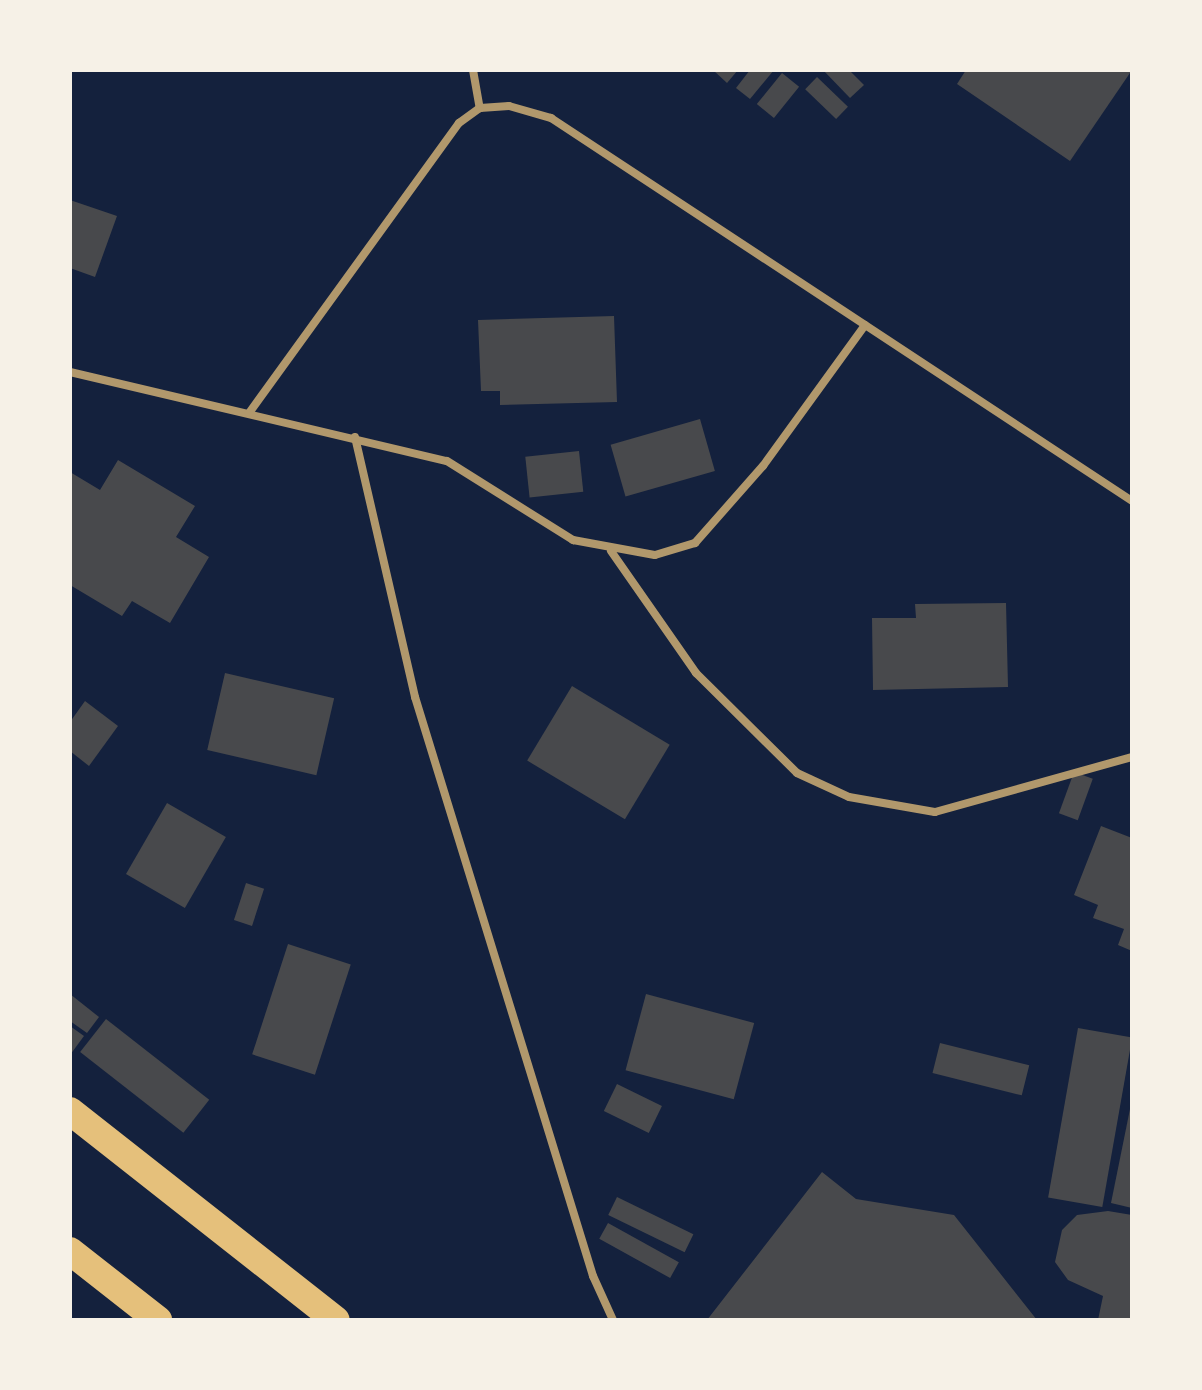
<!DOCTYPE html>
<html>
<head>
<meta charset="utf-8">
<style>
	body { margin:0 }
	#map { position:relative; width:1202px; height:1390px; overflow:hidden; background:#14213d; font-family:Raleway,sans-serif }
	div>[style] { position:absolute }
	.building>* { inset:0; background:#48494c; transform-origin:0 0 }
	.service>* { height:8px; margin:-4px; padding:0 4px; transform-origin:4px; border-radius:4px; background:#b1986c }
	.trunk>* { height:28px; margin:-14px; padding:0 14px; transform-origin:14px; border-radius:14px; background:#e5c07b }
	span { translate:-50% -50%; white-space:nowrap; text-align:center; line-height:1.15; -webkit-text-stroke:9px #f6f1e7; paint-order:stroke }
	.frame { position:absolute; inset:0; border:72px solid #f6f1e7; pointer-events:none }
</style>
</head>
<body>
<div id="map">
	<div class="building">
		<i style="clip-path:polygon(713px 70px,738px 70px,727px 83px)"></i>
		<i style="clip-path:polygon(750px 70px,774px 70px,750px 99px,736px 88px)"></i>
		<i style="clip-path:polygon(823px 70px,849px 70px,864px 85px,850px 98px)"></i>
		<i style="clip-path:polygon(966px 70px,1132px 70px,1070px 161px,957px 84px)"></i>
		<i style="left:782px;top:73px;width:22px;height:40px;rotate:39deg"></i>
		<i style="left:817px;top:77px;width:43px;height:17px;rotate:44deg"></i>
		<i style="clip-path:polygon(70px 200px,117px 216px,95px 277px,70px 268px)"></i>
		<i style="clip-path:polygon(614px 316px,617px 402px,500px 405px,500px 391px,481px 391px,478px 320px)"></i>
		<i style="left:700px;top:419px;width:54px;height:93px;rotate:74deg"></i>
		<i style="left:579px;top:451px;width:41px;height:54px;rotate:84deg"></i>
		<i style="clip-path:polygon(118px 460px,195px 506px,176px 537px,209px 557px,170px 623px,132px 601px,122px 616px,70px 585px,70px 472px,100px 490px)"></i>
		<i style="clip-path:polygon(1006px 603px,1008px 687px,873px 690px,872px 618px,916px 618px,915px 604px)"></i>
		<i style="left:225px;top:673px;width:112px;height:79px;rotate:13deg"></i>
		<i style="left:572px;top:686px;width:114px;height:87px;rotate:31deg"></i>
		<i style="clip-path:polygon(85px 701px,118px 726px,89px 766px,70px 751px,70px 722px)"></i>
		<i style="left:1074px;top:772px;width:20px;height:44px;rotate:20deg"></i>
		<i style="left:167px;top:803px;width:68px;height:82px;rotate:30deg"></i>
		<i style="clip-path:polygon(1101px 826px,1132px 838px,1132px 951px,1118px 945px,1124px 929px,1093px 918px,1098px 905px,1074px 895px)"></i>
		<i style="left:246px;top:883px;width:19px;height:39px;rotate:18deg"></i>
		<i style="left:288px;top:944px;width:66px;height:116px;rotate:18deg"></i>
		<i style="clip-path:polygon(70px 994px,99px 1017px,87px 1033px,70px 1021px)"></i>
		<i style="left:646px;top:994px;width:112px;height:79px;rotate:15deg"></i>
		<i style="left:106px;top:1019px;width:131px;height:42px;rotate:38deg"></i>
		<i style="clip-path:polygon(70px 1026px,84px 1036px,70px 1055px)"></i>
		<i style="left:1078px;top:1028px;width:55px;height:172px;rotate:10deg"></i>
		<i style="left:940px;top:1043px;width:92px;height:31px;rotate:14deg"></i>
		<i style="left:617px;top:1084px;width:50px;height:30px;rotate:26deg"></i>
		<i style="clip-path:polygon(1130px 1109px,1132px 1109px,1132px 1208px,1111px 1203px)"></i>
		<i style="clip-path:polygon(822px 1172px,856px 1199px,954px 1215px,1037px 1320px,707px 1320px)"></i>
		<i style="left:617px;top:1197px;width:85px;height:20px;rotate:26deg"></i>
		<i style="clip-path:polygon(1108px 1211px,1132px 1215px,1132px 1320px,1098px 1320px,1103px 1296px,1068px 1280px,1055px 1262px,1062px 1230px,1077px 1215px)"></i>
		<i style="left:608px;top:1223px;width:81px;height:18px;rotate:29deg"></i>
	</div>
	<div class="service">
		<i style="left:473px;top:70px;width:39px;rotate:80deg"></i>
		<i style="left:70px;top:372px;width:387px;rotate:13.3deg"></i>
		<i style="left:447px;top:461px;width:149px;rotate:32.1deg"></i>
		<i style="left:573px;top:540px;width:83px;rotate:10.4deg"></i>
		<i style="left:655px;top:555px;width:42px;rotate:-16.7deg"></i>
		<i style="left:695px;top:543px;width:103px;rotate:-48.6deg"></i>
		<i style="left:763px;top:466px;width:174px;rotate:-54.1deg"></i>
		<i style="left:249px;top:413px;width:358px;rotate:-54.1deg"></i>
		<i style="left:459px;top:123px;width:26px;rotate:-36deg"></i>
		<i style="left:480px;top:108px;width:29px;rotate:-4deg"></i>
		<i style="left:509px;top:106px;width:44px;rotate:15.9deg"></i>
		<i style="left:551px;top:118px;width:696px;rotate:33.39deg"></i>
		<i style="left:355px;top:437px;width:267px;rotate:77deg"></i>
		<i style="left:415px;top:697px;width:606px;rotate:72.91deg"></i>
		<i style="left:593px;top:1276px;width:48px;rotate:65.6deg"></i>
		<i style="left:611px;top:551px;width:149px;rotate:55.1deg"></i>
		<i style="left:696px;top:673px;width:142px;rotate:44.7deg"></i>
		<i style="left:797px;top:773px;width:57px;rotate:24.8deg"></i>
		<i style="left:849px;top:797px;width:87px;rotate:9.9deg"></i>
		<i style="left:935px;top:812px;width:205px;rotate:-15.6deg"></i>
	</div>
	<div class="trunk">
		<i style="left:70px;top:1111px;width:338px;rotate:38.2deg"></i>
		<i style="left:70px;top:1251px;width:112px;rotate:38.1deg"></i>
	</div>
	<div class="frame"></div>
</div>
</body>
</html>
